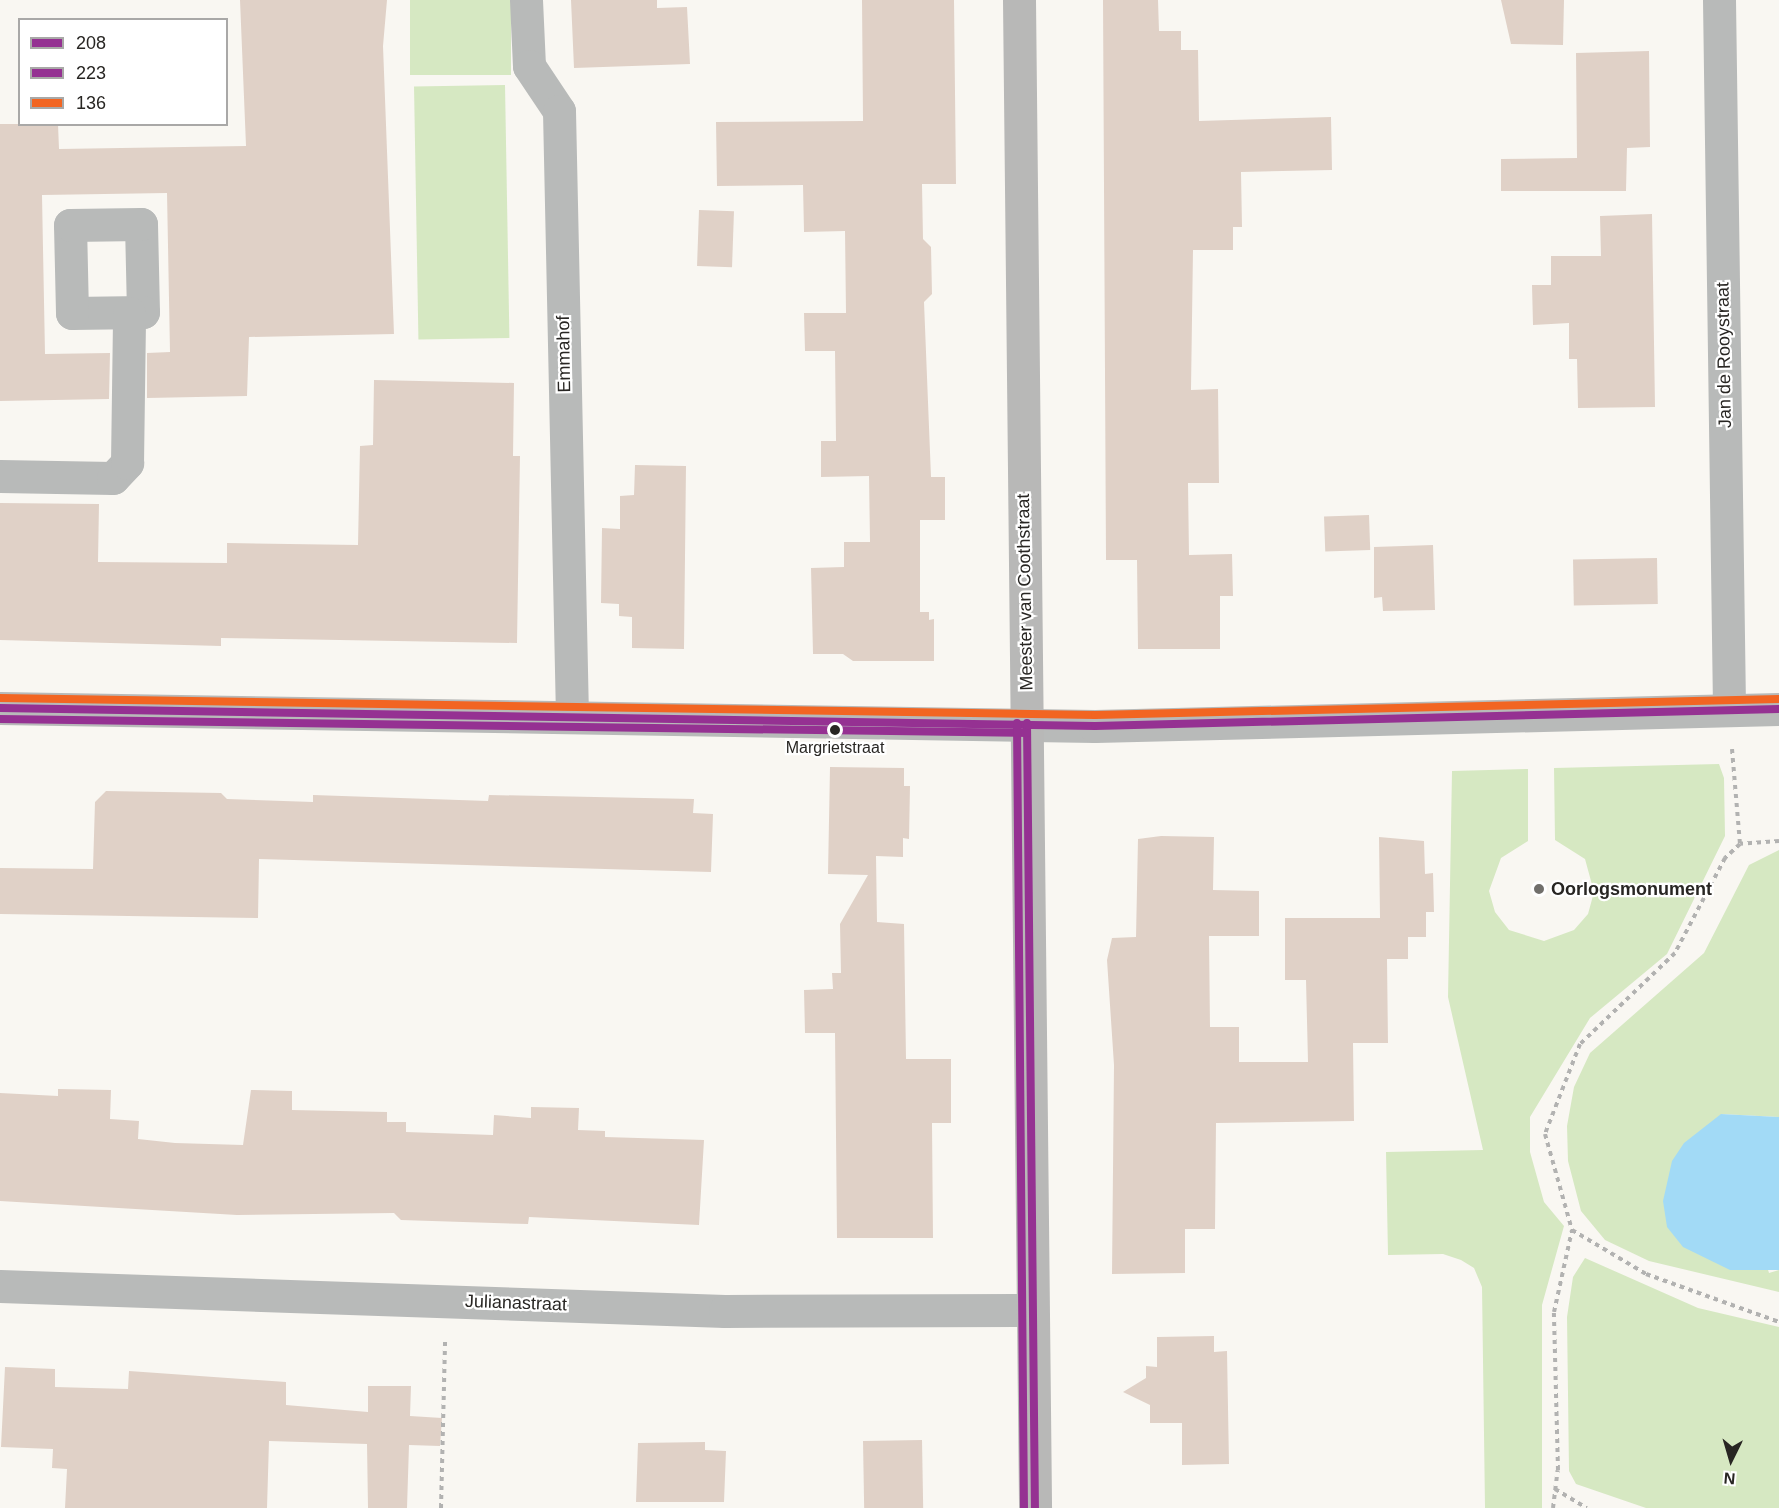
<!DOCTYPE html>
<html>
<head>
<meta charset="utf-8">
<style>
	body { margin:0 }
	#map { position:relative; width:1779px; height:1508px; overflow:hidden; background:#f9f7f2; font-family:Arial,sans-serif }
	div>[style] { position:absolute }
	.green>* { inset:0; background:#d6e8c2; transform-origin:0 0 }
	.water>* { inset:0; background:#a2daf6 }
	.building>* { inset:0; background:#e0d1c7; transform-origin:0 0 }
	.path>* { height:4px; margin-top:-2px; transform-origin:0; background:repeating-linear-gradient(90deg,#b2b2b1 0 4.5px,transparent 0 9px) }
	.street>* { height:33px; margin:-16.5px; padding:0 16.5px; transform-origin:16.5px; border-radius:16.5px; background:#b8bab9 }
	.secondary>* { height:33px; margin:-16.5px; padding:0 16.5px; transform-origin:16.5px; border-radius:16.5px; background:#b8b8b7 }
	.bus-1>* { height:8px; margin:-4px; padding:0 4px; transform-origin:4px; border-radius:4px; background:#953192 }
	.bus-2>* { height:8px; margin:-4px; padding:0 4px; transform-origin:4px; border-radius:4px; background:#953192 }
	.bus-3>* { height:8px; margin:-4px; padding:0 4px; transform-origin:4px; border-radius:4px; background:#f26522 }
	.dots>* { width:16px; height:16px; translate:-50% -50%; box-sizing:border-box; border:3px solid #fff; border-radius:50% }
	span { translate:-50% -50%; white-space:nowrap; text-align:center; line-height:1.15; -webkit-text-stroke:4.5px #fff; paint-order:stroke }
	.bus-label { font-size:16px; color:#282623 }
	.street-label { font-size:18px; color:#282623 }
	.poi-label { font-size:18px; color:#282623; font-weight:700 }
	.left { translate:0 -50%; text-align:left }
	.legend { position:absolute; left:18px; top:18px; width:210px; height:108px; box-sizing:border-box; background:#fff; border:2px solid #a9a8a7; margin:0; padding:8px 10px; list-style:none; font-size:18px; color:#282623 }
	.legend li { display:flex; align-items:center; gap:12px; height:30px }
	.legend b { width:30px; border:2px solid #a9a8a7 }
	.north { position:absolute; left:1701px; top:1430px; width:60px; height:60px; -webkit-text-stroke:4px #fff; paint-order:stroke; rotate:185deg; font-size:16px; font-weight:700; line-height:24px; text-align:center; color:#282623 }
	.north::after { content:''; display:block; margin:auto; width:21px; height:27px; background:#282623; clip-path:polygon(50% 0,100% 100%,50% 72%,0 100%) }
</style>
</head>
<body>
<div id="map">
	<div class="green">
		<i style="left:410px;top:0;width:101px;height:75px"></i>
		<i style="left:505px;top:85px;width:253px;height:91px;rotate:89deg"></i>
		<i style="clip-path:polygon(1719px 764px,1724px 778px,1725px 836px,1667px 954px,1590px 1018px,1530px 1117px,1530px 1152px,1544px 1202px,1564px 1226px,1542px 1305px,1542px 1508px,1485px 1508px,1482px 1287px,1474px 1268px,1461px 1260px,1443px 1254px,1388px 1255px,1386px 1152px,1483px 1150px,1448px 997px,1452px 771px,1528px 769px,1528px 841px,1501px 858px,1489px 891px,1495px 912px,1509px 930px,1544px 941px,1574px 930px,1588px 914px,1594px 892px,1585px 859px,1555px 840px,1554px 768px)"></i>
		<i style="clip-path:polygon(1779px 850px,1779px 1117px,1721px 1114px,1769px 1273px,1779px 1270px,1779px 1292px,1649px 1261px,1605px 1240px,1581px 1211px,1568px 1161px,1567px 1126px,1574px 1087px,1590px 1053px,1704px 953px,1749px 865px)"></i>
		<i style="clip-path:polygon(1585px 1258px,1698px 1308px,1779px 1327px,1779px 1508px,1646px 1508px,1576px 1484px,1569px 1471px,1567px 1317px,1573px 1277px)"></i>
	</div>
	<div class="water">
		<i style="clip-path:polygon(1721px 1114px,1779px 1117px,1779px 1270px,1730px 1270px,1683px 1247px,1667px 1227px,1663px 1201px,1672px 1161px,1684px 1143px)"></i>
	</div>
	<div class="building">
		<i style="clip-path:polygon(240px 0,387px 0,383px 46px,394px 334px,249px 337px,247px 396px,147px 398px,147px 353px,170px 352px,167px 193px,42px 195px,45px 354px,110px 353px,109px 399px,0 401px,0 124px,58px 124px,59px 149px,246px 146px)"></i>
		<i style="clip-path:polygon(571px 0,657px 0,657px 8px,687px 7px,690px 64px,574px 68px)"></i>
		<i style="clip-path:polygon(862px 0,954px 0,956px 184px,922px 184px,923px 239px,931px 247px,932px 294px,924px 302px,931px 477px,945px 477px,945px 520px,920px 520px,920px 612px,929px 612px,929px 620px,934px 619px,934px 661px,853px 661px,843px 654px,813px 654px,811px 568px,844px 567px,844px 542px,870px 542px,869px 476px,821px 477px,821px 441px,836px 441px,835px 351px,805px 351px,804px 313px,846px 313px,845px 231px,804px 232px,803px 185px,717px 186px,716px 122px,863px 121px)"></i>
		<i style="clip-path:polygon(1103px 0,1158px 0,1159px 31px,1181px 31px,1181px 50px,1198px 50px,1199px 121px,1331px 117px,1332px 170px,1241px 172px,1242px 227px,1233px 227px,1233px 250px,1193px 250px,1191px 390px,1218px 389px,1219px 483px,1188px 483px,1189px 555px,1232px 554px,1233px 596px,1220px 596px,1220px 649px,1138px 649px,1137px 560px,1106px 560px)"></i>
		<i style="clip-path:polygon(1501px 0,1564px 0,1563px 45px,1511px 44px)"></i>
		<i style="clip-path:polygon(1649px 51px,1650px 147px,1627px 148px,1626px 191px,1501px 191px,1501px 159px,1577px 158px,1576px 53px)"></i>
		<i style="left:699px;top:210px;width:35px;height:56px;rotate:2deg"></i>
		<i style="clip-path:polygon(1652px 214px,1655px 407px,1578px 408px,1577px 359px,1569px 359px,1569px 323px,1533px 325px,1532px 285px,1551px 285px,1551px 256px,1601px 256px,1600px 216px)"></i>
		<i style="clip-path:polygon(374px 380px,514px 383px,513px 456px,520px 456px,517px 643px,221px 638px,221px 646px,0 640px,0 503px,99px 504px,98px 562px,227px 563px,227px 543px,358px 545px,360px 446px,373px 445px)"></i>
		<i style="clip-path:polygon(635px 465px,686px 466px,684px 649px,632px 648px,632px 617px,619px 616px,619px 604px,601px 603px,602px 528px,620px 529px,620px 496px,634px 495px)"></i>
		<i style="left:1369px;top:515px;width:35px;height:45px;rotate:88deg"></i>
		<i style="clip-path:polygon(1433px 545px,1435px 610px,1383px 611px,1382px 597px,1374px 598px,1374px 547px)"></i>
		<i style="left:1657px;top:558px;width:46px;height:84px;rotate:89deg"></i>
		<i style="clip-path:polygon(830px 767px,904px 768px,904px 786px,910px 786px,909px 839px,903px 838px,903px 857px,876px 856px,877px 922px,904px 924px,906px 1059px,951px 1059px,951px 1123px,932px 1123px,933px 1238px,837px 1238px,835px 1033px,805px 1033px,804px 990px,833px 989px,832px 973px,841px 973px,840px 924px,868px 875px,828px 874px)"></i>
		<i style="clip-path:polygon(106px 791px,221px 793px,227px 799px,313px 802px,313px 795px,488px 801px,489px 795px,694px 799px,693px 813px,713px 814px,711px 872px,259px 859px,258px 918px,0 914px,0 868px,93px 869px,95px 802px)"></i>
		<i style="clip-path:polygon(1161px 836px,1214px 837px,1213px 890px,1259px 891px,1259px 936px,1209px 936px,1210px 1027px,1239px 1027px,1239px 1062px,1308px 1062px,1306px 980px,1285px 980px,1285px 918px,1380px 918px,1379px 837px,1424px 841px,1425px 874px,1433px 873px,1434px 912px,1426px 912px,1426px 937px,1408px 937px,1408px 959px,1387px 959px,1388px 1043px,1353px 1043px,1354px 1121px,1216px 1123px,1215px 1229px,1185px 1229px,1185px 1273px,1112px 1274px,1114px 1065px,1107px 960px,1112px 938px,1136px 937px,1138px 839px)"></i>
		<i style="clip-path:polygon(58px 1089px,111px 1090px,110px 1119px,139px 1121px,138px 1139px,175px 1143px,243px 1145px,251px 1090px,292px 1091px,292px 1110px,387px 1112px,387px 1122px,406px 1122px,406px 1132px,493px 1135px,494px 1115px,531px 1118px,531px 1107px,579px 1108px,578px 1130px,605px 1131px,605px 1137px,704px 1140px,699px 1225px,529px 1217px,528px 1224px,432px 1221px,401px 1220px,394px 1213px,237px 1215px,0 1201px,0 1093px,58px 1096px)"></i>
		<i style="clip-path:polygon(1214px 1336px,1214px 1352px,1227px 1351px,1229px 1464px,1182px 1465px,1182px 1423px,1150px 1423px,1150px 1405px,1123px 1392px,1146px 1378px,1146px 1366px,1157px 1367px,1157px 1337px)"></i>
		<i style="clip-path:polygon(5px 1367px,55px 1369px,55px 1387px,128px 1389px,129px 1371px,286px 1382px,286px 1405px,368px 1412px,368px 1386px,411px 1386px,410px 1416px,442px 1418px,440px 1446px,409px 1445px,407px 1508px,368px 1508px,367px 1444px,269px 1441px,267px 1508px,65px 1508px,67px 1469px,52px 1468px,53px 1449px,1px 1447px)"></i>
		<i style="left:922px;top:1440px;width:68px;height:59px;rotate:89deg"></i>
		<i style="clip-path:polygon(705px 1442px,705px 1450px,726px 1451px,724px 1502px,636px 1502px,638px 1443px)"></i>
	</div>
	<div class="path">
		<i style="left:1732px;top:749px;width:95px;rotate:85.2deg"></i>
		<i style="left:1779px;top:841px;width:39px;rotate:176deg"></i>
		<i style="left:1740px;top:844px;width:21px;rotate:137deg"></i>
		<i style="left:1725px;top:858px;width:107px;rotate:117.8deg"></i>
		<i style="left:1675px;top:953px;width:132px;rotate:136.2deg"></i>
		<i style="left:1580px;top:1044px;width:97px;rotate:111.3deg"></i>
		<i style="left:1545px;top:1134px;width:100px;rotate:74.3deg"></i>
		<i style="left:1572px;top:1230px;width:86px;rotate:30.7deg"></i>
		<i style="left:1646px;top:1274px;width:141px;rotate:19.8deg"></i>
		<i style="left:1555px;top:1489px;width:37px;rotate:31deg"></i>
		<i style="left:441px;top:1508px;width:168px;rotate:-88.6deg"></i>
		<i style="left:1553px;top:1508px;width:38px;rotate:-83deg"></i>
		<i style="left:1558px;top:1470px;width:158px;rotate:-91.5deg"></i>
		<i style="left:1554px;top:1312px;width:84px;rotate:-77.6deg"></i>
	</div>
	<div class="street">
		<i style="left:526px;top:0;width:66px;rotate:87.4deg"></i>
		<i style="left:529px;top:66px;width:54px;rotate:56.3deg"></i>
		<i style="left:559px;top:111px;width:606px;rotate:88.77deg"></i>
		<i style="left:1719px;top:0;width:710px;rotate:89.19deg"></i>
		<i style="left:141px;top:224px;width:88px;rotate:88.7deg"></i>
		<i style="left:143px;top:312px;width:71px;rotate:179.2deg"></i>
		<i style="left:72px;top:313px;width:88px;rotate:-91.3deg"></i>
		<i style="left:70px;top:225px;width:71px;rotate:-0.8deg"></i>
		<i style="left:0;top:476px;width:113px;rotate:1deg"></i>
		<i style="left:113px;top:478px;width:21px;rotate:-47deg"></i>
		<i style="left:127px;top:463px;width:150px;rotate:-89.2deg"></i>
		<i style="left:0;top:708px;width:1095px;rotate:0.94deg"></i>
		<i style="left:1095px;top:726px;width:684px;rotate:-1.42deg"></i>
		<i style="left:0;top:1286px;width:725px;rotate:1.97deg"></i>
		<i style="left:725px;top:1311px;width:307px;rotate:-0.2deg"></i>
	</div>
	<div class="secondary">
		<i style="left:1019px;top:0;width:1508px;rotate:89.39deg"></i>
	</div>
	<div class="bus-1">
		<i style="left:0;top:708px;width:1095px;rotate:0.94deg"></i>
		<i style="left:1095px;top:726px;width:684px;rotate:-1.42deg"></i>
		<i style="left:1027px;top:723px;width:785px;rotate:89.42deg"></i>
	</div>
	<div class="bus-2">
		<i style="left:0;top:719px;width:1027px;rotate:0.78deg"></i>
		<i style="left:1017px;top:723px;width:785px;rotate:89.49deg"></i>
	</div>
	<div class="bus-3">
		<i style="left:0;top:698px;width:1095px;rotate:0.89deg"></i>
		<i style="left:1095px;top:715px;width:684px;rotate:-1.34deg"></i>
	</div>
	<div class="dots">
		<i style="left:835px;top:730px;background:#282623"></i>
		<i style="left:1539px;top:889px;background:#716f6b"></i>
	</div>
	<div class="bus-label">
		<span style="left:835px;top:748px">Margrietstraat</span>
	</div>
	<div class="street-label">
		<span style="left:564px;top:354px;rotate:-91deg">Emmahof</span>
		<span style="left:1724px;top:355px;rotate:-91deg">Jan de Rooystraat</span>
		<span style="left:1025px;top:592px;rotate:-91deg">Meester van Coothstraat</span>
		<span style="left:516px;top:1303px;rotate:2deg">Julianastraat</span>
	</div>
	<div class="poi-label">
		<span class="left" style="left:1551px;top:889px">Oorlogsmonument</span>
	</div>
	<ul class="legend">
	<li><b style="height:8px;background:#953192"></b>208</li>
	<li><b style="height:8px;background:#953192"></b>223</li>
	<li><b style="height:8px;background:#f26522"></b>136</li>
	</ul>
	<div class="north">N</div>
</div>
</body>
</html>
